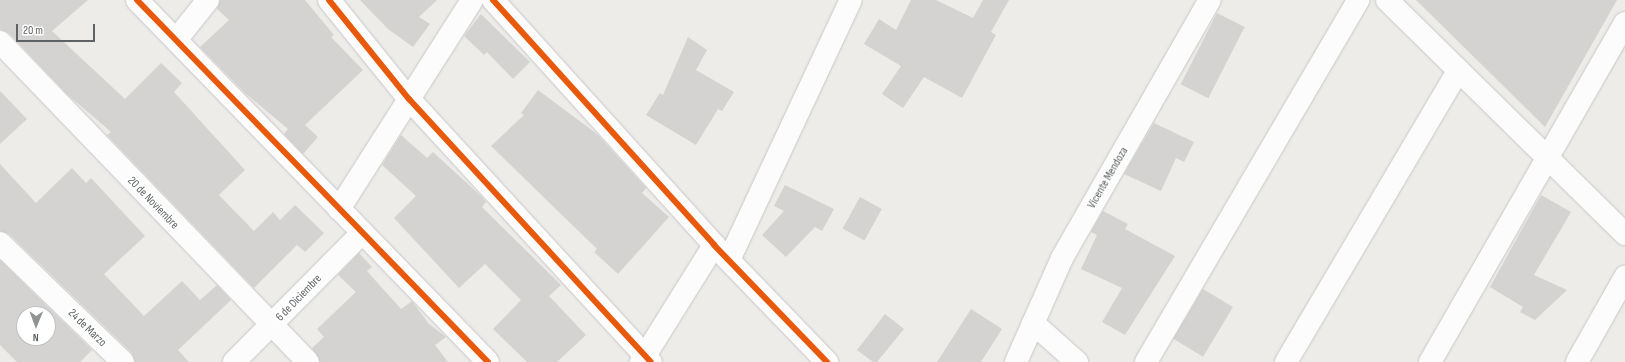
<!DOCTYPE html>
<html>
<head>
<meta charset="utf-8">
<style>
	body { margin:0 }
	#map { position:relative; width:1625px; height:362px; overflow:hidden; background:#edece9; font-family:"Sofia Sans Condensed",sans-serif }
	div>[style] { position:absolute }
	.building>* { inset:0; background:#d4d3d1; transform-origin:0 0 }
	.roads { filter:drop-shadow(0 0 1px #c8c8c8) drop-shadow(0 0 1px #c8c8c8) }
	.minor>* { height:22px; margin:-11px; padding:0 11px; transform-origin:11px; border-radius:11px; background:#fcfcfc }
	.cycleway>* { height:6px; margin:-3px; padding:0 3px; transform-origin:3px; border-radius:3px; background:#e8590c }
	span { translate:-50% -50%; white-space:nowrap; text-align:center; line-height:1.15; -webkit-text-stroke:3.5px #fff; paint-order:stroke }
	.street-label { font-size:12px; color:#5f6265 }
	.north { position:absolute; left:16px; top:306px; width:40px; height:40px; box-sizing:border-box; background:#fff; border:1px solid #bfc0c1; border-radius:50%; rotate:181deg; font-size:11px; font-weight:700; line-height:16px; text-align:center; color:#5f6265 }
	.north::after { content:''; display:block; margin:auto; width:14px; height:18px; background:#919293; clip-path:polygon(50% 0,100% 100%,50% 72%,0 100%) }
	.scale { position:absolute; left:16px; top:24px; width:79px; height:18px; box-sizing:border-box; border:2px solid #5f6265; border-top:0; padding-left:5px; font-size:12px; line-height:14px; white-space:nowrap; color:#5f6265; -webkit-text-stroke:3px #fff; paint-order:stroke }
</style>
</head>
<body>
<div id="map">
	<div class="building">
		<i style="clip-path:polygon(0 0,88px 0,52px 31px,125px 99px,161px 63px,182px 83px,174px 92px,245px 170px,219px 195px,254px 231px,273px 212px,280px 220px,295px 205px,324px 233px,305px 252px,297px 245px,254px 288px,107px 135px,111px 132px,67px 94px,9px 33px,0 29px)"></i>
		<i style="clip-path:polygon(220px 0,305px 0,334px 35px,331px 37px,363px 70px,305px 125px,318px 137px,303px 154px,284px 134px,288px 129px,245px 93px,200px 47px,229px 20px,217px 9px)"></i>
		<i style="clip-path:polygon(360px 0,437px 0,419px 17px,430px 24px,413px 47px,388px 29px)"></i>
		<i style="clip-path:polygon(911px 0,936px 0,973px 18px,983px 0,1009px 0,991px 32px,996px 35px,962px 98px,924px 77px,903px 108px,882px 94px,901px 66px,864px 44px,879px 19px,896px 30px)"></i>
		<i style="clip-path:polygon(1416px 0,1617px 0,1545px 127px)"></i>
		<i style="left:1217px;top:13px;width:31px;height:80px;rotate:27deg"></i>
		<i style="clip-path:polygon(481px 14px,530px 62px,513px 79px,487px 52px,484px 55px,464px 36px)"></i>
		<i style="clip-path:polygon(688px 37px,707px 50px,696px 70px,734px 92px,722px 111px,718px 109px,696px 145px,646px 115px,660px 93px,663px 95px)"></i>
		<i style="clip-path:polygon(538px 90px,597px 134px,646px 188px,642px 193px,669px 217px,618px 274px,594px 252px,597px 249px,491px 146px,524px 115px,521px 113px)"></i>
		<i style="clip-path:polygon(0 91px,27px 119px,0 144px)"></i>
		<i style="clip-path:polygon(1154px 123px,1194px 142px,1184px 162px,1176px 158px,1161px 191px,1124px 174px)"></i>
		<i style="clip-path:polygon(401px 135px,427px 158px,433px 152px,481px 196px,486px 202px,482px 207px,561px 285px,549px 296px,586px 335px,557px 362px,527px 362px,493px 329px,521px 300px,485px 264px,459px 288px,394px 218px,416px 196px,382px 165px)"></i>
		<i style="clip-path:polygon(0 164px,36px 203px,72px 168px,86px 183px,91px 178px,145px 236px,104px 274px,144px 316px,182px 281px,200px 300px,217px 285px,231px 300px,178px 350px,189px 362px,135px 362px,132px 353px,9px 234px,0 231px)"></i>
		<i style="clip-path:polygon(785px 185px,834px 209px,822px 231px,815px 227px,786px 257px,762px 235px,784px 211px,774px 206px)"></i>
		<i style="clip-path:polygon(1541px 195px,1571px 212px,1534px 275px,1567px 290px,1535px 320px,1520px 312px,1523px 307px,1490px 287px)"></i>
		<i style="left:860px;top:197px;width:25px;height:36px;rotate:29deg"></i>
		<i style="clip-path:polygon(1103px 211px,1128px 224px,1125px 229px,1175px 256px,1125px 335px,1102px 322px,1122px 288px,1081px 269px,1097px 235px,1091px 232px)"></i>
		<i style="clip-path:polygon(359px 253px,372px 267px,367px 271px,401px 309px,412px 301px,429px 324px,446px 337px,435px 345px,448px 362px,320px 362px,312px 348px,324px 337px,317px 329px,356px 292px,338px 275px)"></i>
		<i style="clip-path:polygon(evenodd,0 260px,92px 350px,80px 362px,17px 362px,0 345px,0 260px,24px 314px,48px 314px,48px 338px,24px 338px,24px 314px)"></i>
		<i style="left:1203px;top:289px;width:35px;height:58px;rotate:31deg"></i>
		<i style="clip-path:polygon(971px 309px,1002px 329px,981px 362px,937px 362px)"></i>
		<i style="clip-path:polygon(885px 314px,904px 329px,877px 362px,873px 362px,857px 350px)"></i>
	</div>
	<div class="roads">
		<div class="minor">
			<i style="left:137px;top:0;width:504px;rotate:45.88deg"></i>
			<i style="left:329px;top:0;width:127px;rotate:51.1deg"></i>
			<i style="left:409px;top:99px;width:357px;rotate:47.4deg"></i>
			<i style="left:493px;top:0;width:330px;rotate:47.9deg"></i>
			<i style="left:714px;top:245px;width:163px;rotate:46deg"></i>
			<i style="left:1387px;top:0;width:334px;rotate:44.5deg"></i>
			<i style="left:176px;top:40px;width:51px;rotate:-51.3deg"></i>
			<i style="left:0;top:42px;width:444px;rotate:46.1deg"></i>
			<i style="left:339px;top:209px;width:248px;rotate:-57.5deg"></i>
			<i style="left:0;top:243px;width:171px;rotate:44.1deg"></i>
			<i style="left:729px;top:260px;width:287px;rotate:-64.9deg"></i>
			<i style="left:1033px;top:323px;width:59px;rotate:41.6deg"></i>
			<i style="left:234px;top:362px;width:182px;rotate:-45.2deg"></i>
			<i style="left:641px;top:362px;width:138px;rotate:-58deg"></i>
			<i style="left:1016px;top:362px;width:114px;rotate:-66.1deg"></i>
			<i style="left:1062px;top:258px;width:297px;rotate:-60.2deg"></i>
			<i style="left:1146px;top:362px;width:420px;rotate:-59.6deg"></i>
			<i style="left:1286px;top:362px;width:339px;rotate:-59.4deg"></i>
			<i style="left:1430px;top:362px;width:391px;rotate:-60.1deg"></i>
			<i style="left:1577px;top:362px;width:98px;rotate:-60.5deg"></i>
		</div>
	</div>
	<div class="cycleway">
		<i style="left:137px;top:0;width:504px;rotate:45.88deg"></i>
		<i style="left:329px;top:0;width:127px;rotate:51.1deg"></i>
		<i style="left:409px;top:99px;width:357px;rotate:47.4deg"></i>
		<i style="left:493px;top:0;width:330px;rotate:47.9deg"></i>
		<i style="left:714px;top:245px;width:163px;rotate:46deg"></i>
	</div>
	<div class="street-label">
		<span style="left:1108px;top:178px;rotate:-60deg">Vicente Mendoza</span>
		<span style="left:153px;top:203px;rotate:46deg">20 de Noviembre</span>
		<span style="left:299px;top:298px;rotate:-46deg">6 de Diciembre</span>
		<span style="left:87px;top:328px;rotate:44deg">24 de Marzo</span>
	</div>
	<div class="north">N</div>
	<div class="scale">20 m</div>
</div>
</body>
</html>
